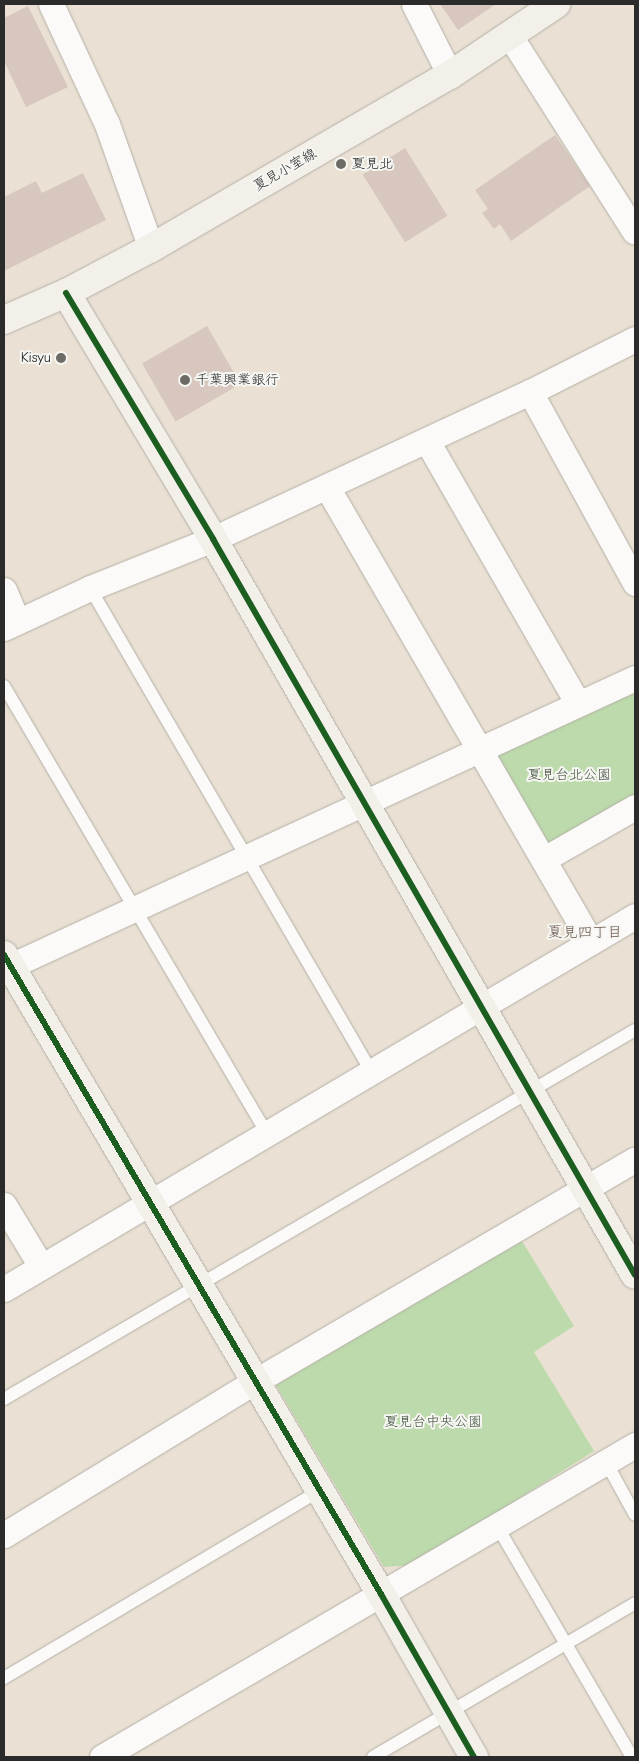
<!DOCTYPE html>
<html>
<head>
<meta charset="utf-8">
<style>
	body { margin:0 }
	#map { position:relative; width:639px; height:1761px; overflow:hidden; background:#eae1d4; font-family:"Comic Neue","Klee One",sans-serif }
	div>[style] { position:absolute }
	.green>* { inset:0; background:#bcdaab }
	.building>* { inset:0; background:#d7c7be; transform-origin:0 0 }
	.roads { filter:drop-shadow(0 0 1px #b4afa7) drop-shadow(0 0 1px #b4afa7) }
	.lane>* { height:12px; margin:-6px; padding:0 6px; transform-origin:6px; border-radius:6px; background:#fcfaf9 }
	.street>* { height:25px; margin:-12.5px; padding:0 12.5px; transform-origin:12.5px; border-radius:12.5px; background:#fcfaf9 }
	.secondary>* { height:28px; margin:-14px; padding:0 14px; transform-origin:14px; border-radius:14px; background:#f3f0ea }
	.cycleway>* { height:6px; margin:-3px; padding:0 3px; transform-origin:3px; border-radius:3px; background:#1b5e20 }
	.dots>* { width:14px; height:14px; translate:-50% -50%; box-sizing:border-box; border:2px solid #f6f6f2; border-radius:50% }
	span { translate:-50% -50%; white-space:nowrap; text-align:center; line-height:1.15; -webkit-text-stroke:4px #f6f6f2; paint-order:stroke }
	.poi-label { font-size:14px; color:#2b2b2b }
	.left { translate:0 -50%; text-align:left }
	.right { translate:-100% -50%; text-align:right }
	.street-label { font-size:14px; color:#2b2b2b }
	.park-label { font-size:14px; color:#465542 }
	.neighbourhood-label { font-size:15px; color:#705952 }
	.frame { position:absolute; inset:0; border:5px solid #2b2b2b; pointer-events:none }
</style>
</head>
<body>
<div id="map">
	<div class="green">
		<i style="clip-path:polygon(635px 687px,635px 796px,548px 846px,496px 755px)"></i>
		<i style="clip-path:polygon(522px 1241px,574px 1326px,534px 1352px,594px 1451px,413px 1565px,384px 1567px,276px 1385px)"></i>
	</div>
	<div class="building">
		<i style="clip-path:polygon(440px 4px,496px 4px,458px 30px)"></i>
		<i style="clip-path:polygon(28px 6px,68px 87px,26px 107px,4px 61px,4px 18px)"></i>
		<i style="clip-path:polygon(555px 135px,590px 186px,511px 241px,500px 224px,494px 229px,482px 213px,488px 209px,475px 190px)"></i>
		<i style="left:405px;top:148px;width:80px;height:50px;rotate:58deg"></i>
		<i style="clip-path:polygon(83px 173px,106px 220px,4px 271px,4px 197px,36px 181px,42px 193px)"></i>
		<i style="left:207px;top:326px;width:67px;height:75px;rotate:60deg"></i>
	</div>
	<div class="roads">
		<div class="lane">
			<i style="left:90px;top:588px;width:559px;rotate:59.81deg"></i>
			<i style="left:4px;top:686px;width:517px;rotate:59.57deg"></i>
			<i style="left:4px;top:1399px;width:731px;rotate:-30.32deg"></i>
			<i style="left:606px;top:1462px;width:60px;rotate:61.3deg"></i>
			<i style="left:497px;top:1526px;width:268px;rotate:59.7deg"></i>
			<i style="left:4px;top:1678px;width:366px;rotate:-30.7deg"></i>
			<i style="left:373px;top:1757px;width:304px;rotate:-30.4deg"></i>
		</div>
		<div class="street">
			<i style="left:51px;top:4px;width:132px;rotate:65deg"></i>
			<i style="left:107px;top:124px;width:132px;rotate:70.5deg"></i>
			<i style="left:414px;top:4px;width:80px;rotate:63.1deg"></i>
			<i style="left:510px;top:36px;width:232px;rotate:57.5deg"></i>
			<i style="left:530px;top:392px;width:218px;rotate:61.2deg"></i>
			<i style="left:427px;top:441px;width:303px;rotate:60.1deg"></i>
			<i style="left:327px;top:487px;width:526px;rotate:59.88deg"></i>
			<i style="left:4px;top:590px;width:34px;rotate:67deg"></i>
			<i style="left:4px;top:628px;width:95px;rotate:-24.9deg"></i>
			<i style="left:90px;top:588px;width:132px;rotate:-21.7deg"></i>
			<i style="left:213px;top:539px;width:349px;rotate:-24.9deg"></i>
			<i style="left:530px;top:392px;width:118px;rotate:-26.8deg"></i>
			<i style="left:544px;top:859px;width:105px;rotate:-29.7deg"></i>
			<i style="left:4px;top:969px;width:695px;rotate:-24.76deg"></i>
			<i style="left:4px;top:1205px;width:71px;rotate:58.8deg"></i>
			<i style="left:4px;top:1289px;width:733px;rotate:-30.59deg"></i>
			<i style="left:4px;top:1535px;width:293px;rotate:-31.5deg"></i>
			<i style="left:254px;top:1382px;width:441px;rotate:-30.3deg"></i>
			<i style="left:102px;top:1757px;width:618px;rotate:-30.34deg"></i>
		</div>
		<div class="secondary">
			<i style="left:66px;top:293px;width:287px;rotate:59.1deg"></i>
			<i style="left:213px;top:539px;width:848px;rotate:60.17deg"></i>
			<i style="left:4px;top:320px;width:68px;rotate:-23.5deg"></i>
			<i style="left:66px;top:293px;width:96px;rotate:-27.9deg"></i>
			<i style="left:151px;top:248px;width:345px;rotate:-30.1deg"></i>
			<i style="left:450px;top:75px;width:128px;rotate:-33.8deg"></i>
			<i style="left:4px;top:955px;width:742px;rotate:59.46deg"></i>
			<i style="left:381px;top:1594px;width:188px;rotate:60.3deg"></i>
		</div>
	</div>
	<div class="cycleway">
		<i style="left:66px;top:293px;width:287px;rotate:59.1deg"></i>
		<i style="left:213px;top:539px;width:848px;rotate:60.17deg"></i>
		<i style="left:4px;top:955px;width:742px;rotate:59.46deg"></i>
		<i style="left:381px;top:1594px;width:188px;rotate:60.3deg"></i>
	</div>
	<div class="dots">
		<i style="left:341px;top:164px;background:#6e6b66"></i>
		<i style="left:61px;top:358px;background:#6e6b66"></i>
		<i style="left:185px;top:380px;background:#6e6b66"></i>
	</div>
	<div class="poi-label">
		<span class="left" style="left:351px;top:164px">夏見北</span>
		<span class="right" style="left:51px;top:358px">Kisyu</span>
		<span class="left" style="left:195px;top:380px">千葉興業銀行</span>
	</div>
	<div class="street-label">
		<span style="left:285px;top:170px;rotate:-30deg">夏見小室線</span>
	</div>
	<div class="park-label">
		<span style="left:569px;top:775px">夏見台北公園</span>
		<span style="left:433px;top:1422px">夏見台中央公園</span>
	</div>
	<div class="neighbourhood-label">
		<span style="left:585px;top:933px">夏見四丁目</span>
	</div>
	<div class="frame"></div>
</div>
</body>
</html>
